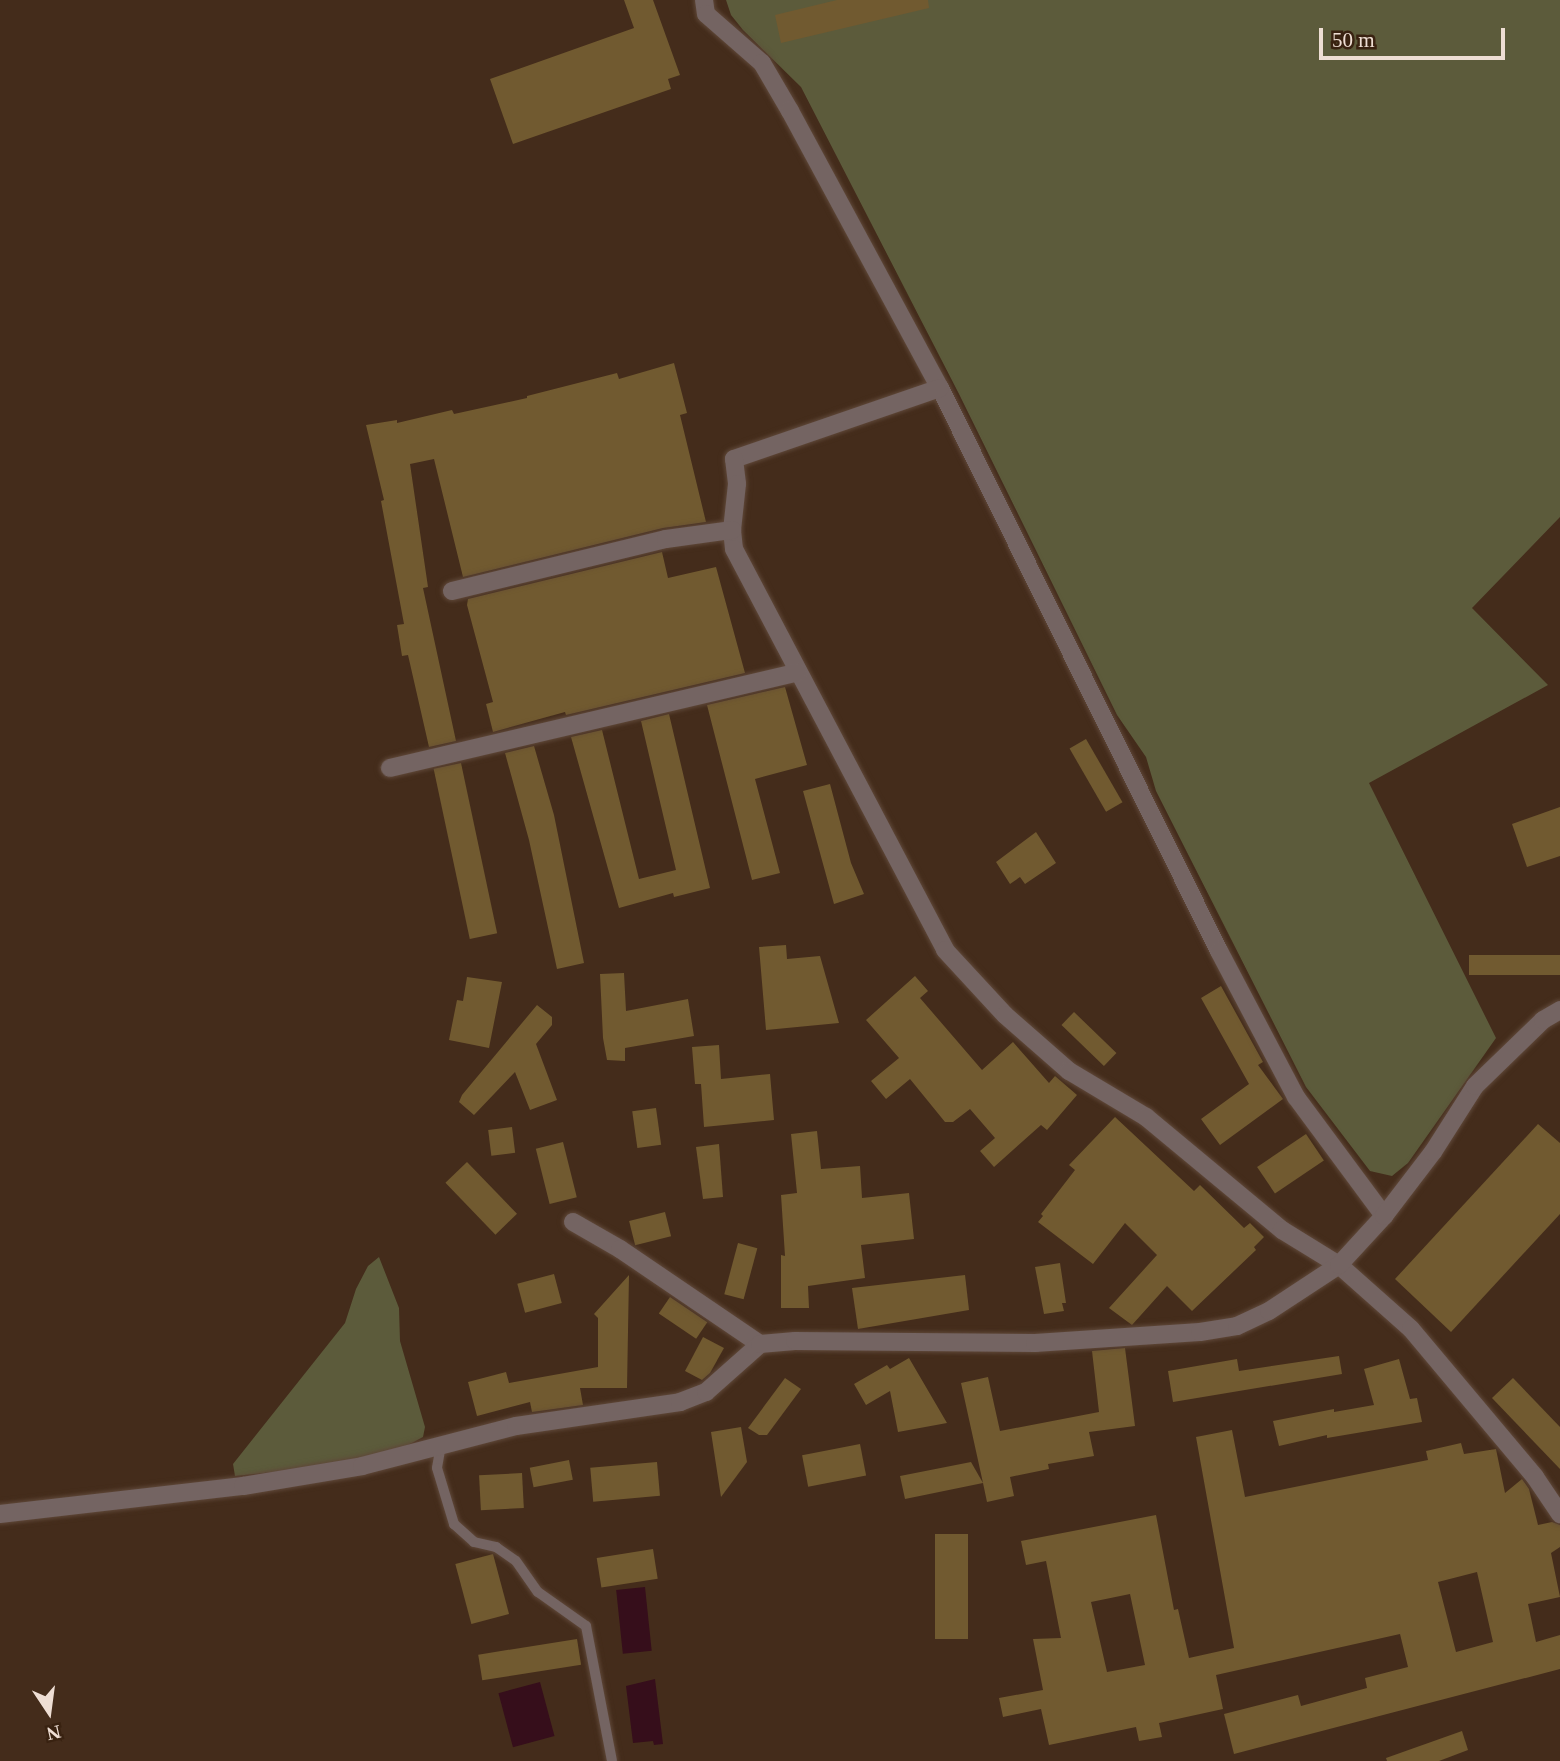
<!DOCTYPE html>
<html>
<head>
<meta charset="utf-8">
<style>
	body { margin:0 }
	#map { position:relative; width:1560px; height:1761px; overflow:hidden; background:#442c1b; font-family:Georgia,serif }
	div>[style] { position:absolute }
	.green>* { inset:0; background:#5c5b3b }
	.water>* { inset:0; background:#360e1b; transform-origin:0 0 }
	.building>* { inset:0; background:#715a30; transform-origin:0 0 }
	.roads { filter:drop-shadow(0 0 2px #5f4839) drop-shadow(0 0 2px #5f4839) }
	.lane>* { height:10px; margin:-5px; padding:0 5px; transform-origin:5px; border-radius:5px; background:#746462 }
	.street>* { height:18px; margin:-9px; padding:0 9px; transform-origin:9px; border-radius:9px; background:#746462 }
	span { translate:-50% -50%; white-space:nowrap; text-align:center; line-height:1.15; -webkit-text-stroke:5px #392211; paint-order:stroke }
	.north { position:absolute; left:14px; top:1677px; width:70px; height:70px; -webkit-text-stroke:5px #392211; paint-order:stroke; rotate:167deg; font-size:19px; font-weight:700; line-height:28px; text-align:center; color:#eeded4 }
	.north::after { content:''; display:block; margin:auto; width:24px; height:32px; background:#eeded4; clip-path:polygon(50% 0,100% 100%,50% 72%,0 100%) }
	.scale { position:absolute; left:1319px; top:28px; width:186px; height:32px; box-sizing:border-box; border:4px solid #eeded4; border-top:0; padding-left:9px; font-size:21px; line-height:24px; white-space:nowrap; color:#eeded4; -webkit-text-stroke:5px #392211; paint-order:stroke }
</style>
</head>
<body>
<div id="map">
	<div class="green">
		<i style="clip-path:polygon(726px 0,1560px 0,1560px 517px,1472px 608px,1548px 685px,1369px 783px,1496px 1038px,1408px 1163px,1392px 1176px,1370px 1171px,1306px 1087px,1156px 791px,1146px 757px,1117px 715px,959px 394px,801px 87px,743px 30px,731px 15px)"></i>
		<i style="clip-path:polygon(379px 1257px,399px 1308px,400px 1341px,425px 1427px,423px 1437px,408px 1445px,357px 1463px,235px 1476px,233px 1464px,345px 1323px,356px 1289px,368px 1266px)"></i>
	</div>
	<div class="water">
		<i style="left:645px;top:1587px;width:64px;height:29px;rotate:84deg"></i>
		<i style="clip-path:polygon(655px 1679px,663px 1744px,654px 1745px,653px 1741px,633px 1743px,626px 1686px)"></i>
		<i style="left:540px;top:1682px;width:56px;height:43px;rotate:75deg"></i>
	</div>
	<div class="building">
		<i style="clip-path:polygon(624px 0,653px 0,680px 75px,668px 79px,671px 89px,513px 144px,490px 79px,634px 28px)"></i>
		<i style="clip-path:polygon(837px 0,928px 0,929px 8px,781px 43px,775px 15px)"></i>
		<i style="clip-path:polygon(674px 363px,687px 413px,680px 415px,706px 522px,663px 528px,463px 577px,434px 459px,410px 464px,428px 587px,423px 588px,456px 741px,429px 747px,408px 655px,402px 656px,397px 625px,404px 624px,381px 501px,384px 500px,366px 425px,397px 420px,397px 423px,452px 410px,454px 414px,527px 398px,527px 396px,617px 373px,619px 379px)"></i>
		<i style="clip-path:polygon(662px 552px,668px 578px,716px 567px,745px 673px,566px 715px,565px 712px,493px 732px,486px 704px,493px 702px,467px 605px,468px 599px)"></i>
		<i style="clip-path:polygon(785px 687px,807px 765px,755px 779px,780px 873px,752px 880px,707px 705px)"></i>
		<i style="clip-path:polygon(669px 714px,710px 888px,674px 897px,673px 893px,619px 908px,571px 737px,602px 730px,639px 879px,676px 870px,641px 721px)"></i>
		<i style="left:1086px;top:739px;width:73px;height:19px;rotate:60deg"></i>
		<i style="clip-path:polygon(534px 746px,554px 815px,584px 963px,557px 969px,529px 840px,505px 753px)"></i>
		<i style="left:461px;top:763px;width:174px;height:28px;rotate:78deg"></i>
		<i style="clip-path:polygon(830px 784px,851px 863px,864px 894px,834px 904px,803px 791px)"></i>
		<i style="clip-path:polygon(1560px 807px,1560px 856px,1527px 867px,1512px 824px)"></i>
		<i style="clip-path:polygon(1036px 832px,1056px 863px,1025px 884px,1020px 877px,1010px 884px,996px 862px)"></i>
		<i style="clip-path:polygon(786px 945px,787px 959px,820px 956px,839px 1023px,766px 1030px,759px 947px)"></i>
		<i style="left:1560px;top:955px;width:20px;height:91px;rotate:90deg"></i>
		<i style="clip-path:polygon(624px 973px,626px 1011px,688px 999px,694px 1036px,625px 1048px,625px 1061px,607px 1060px,603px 1038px,600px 974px)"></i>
		<i style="clip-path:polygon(915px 976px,928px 991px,920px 998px,982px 1070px,1013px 1042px,1049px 1083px,1055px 1076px,1077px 1095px,1047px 1130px,1041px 1125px,994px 1167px,980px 1151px,995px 1138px,970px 1109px,953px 1122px,945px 1122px,910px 1079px,886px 1099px,871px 1081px,899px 1058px,866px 1020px)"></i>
		<i style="clip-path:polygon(467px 977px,502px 982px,489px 1048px,449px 1040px,457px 1000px,463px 1001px)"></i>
		<i style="clip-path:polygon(1221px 986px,1263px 1062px,1258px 1065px,1283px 1099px,1220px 1145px,1201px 1119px,1249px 1084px,1201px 998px)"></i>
		<i style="clip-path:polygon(537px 1005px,552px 1017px,552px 1025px,536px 1044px,557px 1100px,530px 1110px,515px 1072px,474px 1115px,459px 1102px,462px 1095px)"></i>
		<i style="left:1074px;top:1012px;width:59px;height:18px;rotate:44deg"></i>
		<i style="clip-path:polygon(719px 1045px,721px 1079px,770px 1074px,774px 1120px,704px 1127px,701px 1084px,695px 1084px,692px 1047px)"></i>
		<i style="left:656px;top:1108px;width:37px;height:24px;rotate:82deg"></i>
		<i style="clip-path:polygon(1115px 1117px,1194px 1191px,1200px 1185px,1244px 1228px,1250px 1223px,1264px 1237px,1254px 1247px,1256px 1250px,1192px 1311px,1167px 1286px,1132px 1325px,1109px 1308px,1157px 1255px,1125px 1223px,1093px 1264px,1038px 1222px,1043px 1216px,1041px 1214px,1075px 1170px,1069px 1165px)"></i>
		<i style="clip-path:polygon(1538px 1124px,1560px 1143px,1560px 1214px,1451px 1332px,1395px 1279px)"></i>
		<i style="left:512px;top:1127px;width:26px;height:24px;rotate:83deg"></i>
		<i style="clip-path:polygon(817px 1131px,821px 1169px,860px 1166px,862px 1198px,909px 1193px,914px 1239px,861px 1245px,865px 1278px,808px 1286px,809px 1308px,781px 1308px,781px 1255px,785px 1256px,781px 1195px,797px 1193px,791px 1134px)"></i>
		<i style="left:1306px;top:1134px;width:32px;height:59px;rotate:56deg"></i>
		<i style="left:563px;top:1142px;width:57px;height:28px;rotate:76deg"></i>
		<i style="clip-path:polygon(719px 1144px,723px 1197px,703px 1199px,696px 1147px)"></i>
		<i style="left:467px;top:1162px;width:72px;height:30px;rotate:46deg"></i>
		<i style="left:665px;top:1212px;width:25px;height:37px;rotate:76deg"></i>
		<i style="left:738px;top:1243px;width:20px;height:53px;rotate:15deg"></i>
		<i style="clip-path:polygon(1060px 1263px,1066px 1303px,1062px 1303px,1064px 1311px,1044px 1314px,1035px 1267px)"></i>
		<i style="left:554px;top:1274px;width:30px;height:38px;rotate:75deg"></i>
		<i style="clip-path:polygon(629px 1275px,627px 1388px,580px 1388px,583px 1405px,532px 1412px,530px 1402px,477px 1416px,468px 1382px,506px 1372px,509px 1383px,598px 1367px,598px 1318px,594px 1314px)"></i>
		<i style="clip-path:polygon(965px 1275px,969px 1310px,858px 1329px,852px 1288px)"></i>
		<i style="left:670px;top:1297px;width:45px;height:20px;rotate:34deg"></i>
		<i style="clip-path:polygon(703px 1337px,724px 1348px,710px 1373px,702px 1380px,685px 1371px)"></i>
		<i style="clip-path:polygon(1125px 1348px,1135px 1426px,1089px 1432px,1094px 1456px,1048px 1464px,1049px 1469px,1010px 1477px,1014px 1496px,987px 1502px,983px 1483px,905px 1499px,900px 1476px,971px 1462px,983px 1483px,961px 1383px,988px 1377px,1000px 1431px,1099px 1412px,1092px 1351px)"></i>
		<i style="clip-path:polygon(1339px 1356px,1342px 1374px,1173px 1402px,1168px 1371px,1237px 1359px,1239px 1371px)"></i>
		<i style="clip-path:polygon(909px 1358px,947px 1423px,898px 1432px,890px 1391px,866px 1405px,854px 1384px,887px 1365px,890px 1369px)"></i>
		<i style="clip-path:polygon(1399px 1359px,1410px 1399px,1417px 1398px,1422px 1422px,1327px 1438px,1327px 1435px,1279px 1446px,1273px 1421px,1334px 1409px,1334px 1412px,1374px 1405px,1364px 1369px)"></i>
		<i style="clip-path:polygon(785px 1378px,801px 1389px,767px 1435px,759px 1435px,748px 1428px)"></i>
		<i style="clip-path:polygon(1513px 1378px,1560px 1427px,1560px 1469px,1492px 1398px)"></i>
		<i style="clip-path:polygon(741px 1427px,747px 1462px,721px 1497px,711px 1432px)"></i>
		<i style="clip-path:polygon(evenodd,1232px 1430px,1245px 1497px,1428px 1460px,1426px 1451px,1461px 1443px,1464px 1454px,1496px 1449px,1505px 1493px,1522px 1479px,1529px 1489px,1538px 1525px,1552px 1522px,1560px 1525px,1560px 1547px,1551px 1553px,1560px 1597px,1528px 1604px,1536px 1642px,1560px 1635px,1560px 1669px,1234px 1754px,1224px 1714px,1298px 1695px,1301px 1706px,1367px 1688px,1365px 1678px,1408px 1667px,1400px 1634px,1216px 1675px,1223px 1709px,1159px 1723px,1162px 1737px,1139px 1741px,1136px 1727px,1049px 1745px,1041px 1709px,1003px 1717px,999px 1698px,1043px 1690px,1033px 1639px,1061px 1638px,1046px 1561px,1026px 1565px,1021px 1541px,1156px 1515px,1174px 1610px,1178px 1609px,1189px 1658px,1234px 1648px,1196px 1437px,1232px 1430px,1477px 1572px,1493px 1642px,1456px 1652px,1438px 1582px,1477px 1572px,1232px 1430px,1130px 1594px,1145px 1665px,1107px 1672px,1091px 1602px,1130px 1594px)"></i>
		<i style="left:860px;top:1444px;width:32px;height:59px;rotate:79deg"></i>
		<i style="left:569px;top:1460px;width:20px;height:40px;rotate:79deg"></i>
		<i style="left:657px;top:1462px;width:34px;height:67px;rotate:85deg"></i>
		<i style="left:522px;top:1473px;width:35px;height:43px;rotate:87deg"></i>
		<i style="left:935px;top:1534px;width:33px;height:105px"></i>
		<i style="left:653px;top:1549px;width:30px;height:57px;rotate:81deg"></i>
		<i style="left:493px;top:1554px;width:62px;height:39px;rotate:75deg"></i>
		<i style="left:577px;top:1639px;width:26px;height:100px;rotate:81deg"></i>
		<i style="clip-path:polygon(1462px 1731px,1468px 1750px,1439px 1761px,1387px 1761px,1386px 1758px)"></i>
	</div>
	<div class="roads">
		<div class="lane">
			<i style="left:441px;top:1445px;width:23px;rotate:100deg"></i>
			<i style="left:437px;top:1468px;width:59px;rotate:73.1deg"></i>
			<i style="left:454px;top:1524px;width:27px;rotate:42deg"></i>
			<i style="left:474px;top:1542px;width:23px;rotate:13deg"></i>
			<i style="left:496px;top:1547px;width:24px;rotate:35deg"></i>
			<i style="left:516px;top:1561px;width:38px;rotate:55deg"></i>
			<i style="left:538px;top:1592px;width:59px;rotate:35.3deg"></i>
			<i style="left:586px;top:1626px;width:137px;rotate:79.1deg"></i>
		</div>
		<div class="street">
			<i style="left:704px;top:0;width:14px;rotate:82deg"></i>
			<i style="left:706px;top:14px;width:74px;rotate:41.2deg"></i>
			<i style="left:762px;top:63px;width:56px;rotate:59.7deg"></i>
			<i style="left:790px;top:111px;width:315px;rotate:61.6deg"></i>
			<i style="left:940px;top:388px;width:628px;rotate:63.64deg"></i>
			<i style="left:1219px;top:951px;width:165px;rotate:62.2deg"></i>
			<i style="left:1296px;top:1097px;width:148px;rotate:53.5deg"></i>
			<i style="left:940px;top:388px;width:218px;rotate:161deg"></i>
			<i style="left:734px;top:459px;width:25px;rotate:83deg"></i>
			<i style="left:737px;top:484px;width:46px;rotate:96.2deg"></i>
			<i style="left:732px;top:530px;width:19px;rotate:84deg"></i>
			<i style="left:734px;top:549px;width:453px;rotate:62.2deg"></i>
			<i style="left:945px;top:950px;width:88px;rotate:47.3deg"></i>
			<i style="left:1005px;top:1015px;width:85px;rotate:41.2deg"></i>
			<i style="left:1069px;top:1071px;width:90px;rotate:30.9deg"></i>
			<i style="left:1146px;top:1117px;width:177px;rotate:39.7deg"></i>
			<i style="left:1282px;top:1230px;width:67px;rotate:31.6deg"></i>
			<i style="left:1339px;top:1265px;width:96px;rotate:41.6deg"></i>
			<i style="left:1411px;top:1329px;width:193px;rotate:50deg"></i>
			<i style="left:1535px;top:1477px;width:45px;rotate:56deg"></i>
			<i style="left:452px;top:591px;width:220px;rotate:-13.7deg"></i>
			<i style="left:666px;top:539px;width:67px;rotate:-7.8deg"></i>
			<i style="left:390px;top:768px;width:419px;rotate:-13.2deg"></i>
			<i style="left:573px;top:1222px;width:54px;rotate:29.9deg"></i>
			<i style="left:620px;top:1249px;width:169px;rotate:34.2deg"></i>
			<i style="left:0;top:1514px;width:245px;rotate:-6.6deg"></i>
			<i style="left:243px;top:1486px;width:121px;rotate:-9.5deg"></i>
			<i style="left:362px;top:1466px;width:159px;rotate:-14.6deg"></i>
			<i style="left:516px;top:1426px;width:166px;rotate:-8.3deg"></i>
			<i style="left:680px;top:1402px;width:28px;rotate:-21deg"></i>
			<i style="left:706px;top:1392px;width:72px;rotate:-41.6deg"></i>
			<i style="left:760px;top:1344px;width:35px;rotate:-5deg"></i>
			<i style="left:795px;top:1341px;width:240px;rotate:0.5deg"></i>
			<i style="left:1035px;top:1343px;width:165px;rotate:-3.8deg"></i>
			<i style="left:1200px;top:1332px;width:37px;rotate:-9deg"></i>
			<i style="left:1237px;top:1326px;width:35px;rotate:-25deg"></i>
			<i style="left:1269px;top:1311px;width:84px;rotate:-33.3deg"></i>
			<i style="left:1339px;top:1265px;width:67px;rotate:-47.4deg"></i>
			<i style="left:1384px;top:1216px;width:81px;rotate:-52.6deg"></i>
			<i style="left:1433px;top:1152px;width:78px;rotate:-57.5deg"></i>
			<i style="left:1475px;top:1086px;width:95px;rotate:-44.1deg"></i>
			<i style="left:1543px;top:1020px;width:20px;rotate:-30deg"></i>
		</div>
	</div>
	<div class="north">N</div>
	<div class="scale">50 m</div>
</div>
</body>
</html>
